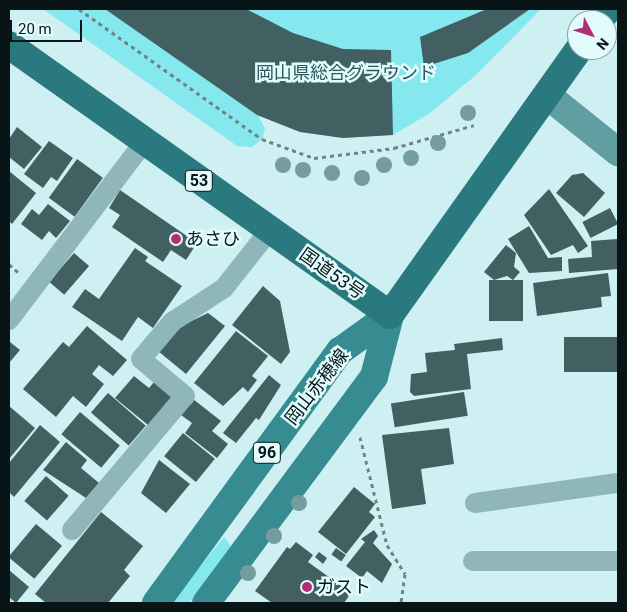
<!DOCTYPE html>
<html>
<head>
<meta charset="utf-8">
<style>
	body { margin:0 }
	#map { position:relative; width:627px; height:612px; overflow:hidden; background:#cff0f2; font-family:Roboto,"Noto Sans JP",sans-serif }
	div>[style] { position:absolute }
	.green>* { inset:0; background:#85e8ee }
	.building>* { inset:0; background:#425f61; transform-origin:0 0 }
	.path>* { height:3px; margin-top:-1.5px; transform-origin:0; background:repeating-linear-gradient(90deg,#6e8587 0 4px,transparent 0 8px) }
	.street>* { height:20px; margin:-10px; padding:0 10px; transform-origin:10px; border-radius:10px; background:#8fb7ba }
	.secondary>* { height:28px; margin:-14px; padding:0 14px; transform-origin:14px; border-radius:14px; background:#609ea2 }
	.primary>* { height:28px; margin:-14px; padding:0 14px; transform-origin:14px; border-radius:14px; background:#378c91 }
	.highway>* { height:28px; margin:-14px; padding:0 14px; transform-origin:14px; border-radius:14px; background:#29797e }
	.trees>* { width:16px; height:16px; margin:-8px; border-radius:50%; background:#759da0 }
	.dots>* { width:14px; height:14px; translate:-50% -50%; box-sizing:border-box; border:2px solid #e2fcfe; border-radius:50% }
	span { translate:-50% -50%; white-space:nowrap; text-align:center; line-height:1.15; -webkit-text-stroke:5px #e2fcfe; paint-order:stroke }
	.shield-label span { padding:1px 4px; background:#e2fcfe; border:1px solid; border-radius:4px; -webkit-text-stroke-width:0 }
	.shield-label { font-size:16px; color:#081415; font-weight:700 }
	.park-label { font-size:18px; color:#2b595c }
	.poi-label { font-size:18px; color:#081415 }
	.left { translate:0 -50%; text-align:left }
	.street-label { font-size:18px; color:#081415 }
	.frame { position:absolute; inset:0; border:10px solid #081415; pointer-events:none }
	.north { position:absolute; left:567px; top:10px; width:50px; height:50px; box-sizing:border-box; background:#e2fcfe; border:1px solid #8b9fa1; border-radius:50%; rotate:130deg; font-size:14px; font-weight:700; line-height:20px; text-align:center; color:#081415 }
	.north::after { content:''; display:block; margin:auto; width:18px; height:22px; background:#b12e77; clip-path:polygon(50% 0,100% 100%,50% 72%,0 100%) }
	.scale { position:absolute; left:10px; top:20px; width:72px; height:22px; box-sizing:border-box; border:2px solid #081415; border-top:0; padding-left:6px; font-size:15px; line-height:18px; white-space:nowrap; color:#081415; -webkit-text-stroke:4px #e2fcfe; paint-order:stroke }
</style>
</head>
<body>
<div id="map">
	<div class="green">
		<i style="clip-path:polygon(43px 9px,541px 9px,475px 76px,430px 113px,393px 135px,343px 138px,300px 132px,258px 115px,265px 129px,262px 139px,252px 147px,237px 146px)"></i>
		<i style="clip-path:polygon(224px 537px,231px 546px,189px 603px,170px 603px)"></i>
	</div>
	<div class="building">
		<i style="clip-path:polygon(105px 9px,246px 9px,293px 33px,343px 49px,391px 50px,393px 135px,343px 138px,300px 132px,257px 115px)"></i>
		<i style="clip-path:polygon(487px 9px,530px 9px,468px 53px,424px 67px,420px 37px)"></i>
		<i style="clip-path:polygon(17px 127px,42px 147px,24px 169px,9px 157px,9px 139px)"></i>
		<i style="clip-path:polygon(49px 141px,73px 158px,57px 181px,51px 177px,43px 188px,24px 174px)"></i>
		<i style="left:77px;top:159px;width:32px;height:48px;rotate:36deg"></i>
		<i style="clip-path:polygon(9px 171px,36px 193px,12px 224px,9px 221px)"></i>
		<i style="clip-path:polygon(583px 173px,605px 193px,584px 217px,556px 193px,572px 175px)"></i>
		<i style="clip-path:polygon(549px 189px,588px 246px,578px 253px,573px 245px,551px 255px,524px 215px)"></i>
		<i style="clip-path:polygon(120px 190px,197px 243px,186px 260px,171px 250px,163px 262px,112px 227px,120px 215px,109px 208px)"></i>
		<i style="clip-path:polygon(48px 204px,70px 221px,56px 238px,49px 231px,42px 240px,21px 224px,32px 209px,39px 215px)"></i>
		<i style="left:610px;top:208px;width:18px;height:31px;rotate:63deg"></i>
		<i style="clip-path:polygon(529px 226px,548px 258px,562px 257px,562px 271px,529px 273px,508px 239px)"></i>
		<i style="clip-path:polygon(617px 239px,618px 269px,569px 273px,568px 259px,592px 257px,591px 241px)"></i>
		<i style="clip-path:polygon(506px 245px,516px 253px,514px 267px,520px 272px,513px 280px,507px 276px,494px 280px,484px 272px)"></i>
		<i style="clip-path:polygon(135px 248px,148px 257px,145px 261px,182px 286px,153px 328px,138px 317px,122px 341px,72px 307px,85px 289px,99px 299px)"></i>
		<i style="left:74px;top:253px;width:20px;height:38px;rotate:41deg"></i>
		<i style="clip-path:polygon(608px 273px,611px 296px,601px 297px,602px 307px,537px 316px,533px 283px)"></i>
		<i style="left:523px;top:280px;width:41px;height:34px;rotate:90deg"></i>
		<i style="clip-path:polygon(263px 286px,280px 301px,290px 352px,281px 364px,232px 325px)"></i>
		<i style="clip-path:polygon(208px 313px,225px 326px,186px 374px,158px 351px,177px 328px)"></i>
		<i style="clip-path:polygon(87px 326px,127px 360px,113px 376px,99px 365px,92px 374px,104px 384px,86px 407px,73px 396px,56px 417px,23px 389px,63px 342px,69px 347px)"></i>
		<i style="clip-path:polygon(236px 331px,268px 356px,252px 376px,257px 380px,248px 392px,243px 387px,223px 406px,194px 383px)"></i>
		<i style="left:618px;top:337px;width:35px;height:54px;rotate:90deg"></i>
		<i style="clip-path:polygon(502px 338px,503px 350px,467px 354px,471px 389px,414px 396px,410px 392px,411px 374px,427px 372px,425px 353px,455px 350px,454px 344px)"></i>
		<i style="clip-path:polygon(10px 342px,20px 350px,9px 363px,9px 344px)"></i>
		<i style="clip-path:polygon(269px 375px,281px 385px,259px 420px,256px 418px,236px 443px,223px 433px)"></i>
		<i style="clip-path:polygon(134px 376px,149px 388px,154px 382px,172px 397px,148px 425px,115px 398px)"></i>
		<i style="left:464px;top:392px;width:24px;height:74px;rotate:81deg"></i>
		<i style="left:108px;top:393px;width:50px;height:26px;rotate:41deg"></i>
		<i style="clip-path:polygon(193px 399px,221px 421px,212px 431px,228px 444px,217px 458px,185px 433px,192px 423px,181px 415px)"></i>
		<i style="clip-path:polygon(9px 406px,35px 428px,9px 459px)"></i>
		<i style="left:80px;top:412px;width:52px;height:29px;rotate:40deg"></i>
		<i style="clip-path:polygon(40px 425px,60px 442px,14px 497px,9px 492px,9px 463px)"></i>
		<i style="clip-path:polygon(449px 428px,454px 464px,421px 469px,426px 504px,392px 509px,382px 435px)"></i>
		<i style="left:183px;top:433px;width:41px;height:30px;rotate:39deg"></i>
		<i style="clip-path:polygon(66px 442px,87px 460px,81px 468px,99px 483px,86px 498px,43px 470px)"></i>
		<i style="clip-path:polygon(159px 460px,190px 484px,166px 513px,141px 493px)"></i>
		<i style="left:46px;top:476px;width:30px;height:33px;rotate:41deg"></i>
		<i style="clip-path:polygon(354px 487px,375px 504px,369px 512px,375px 517px,346px 554px,318px 532px)"></i>
		<i style="clip-path:polygon(101px 512px,143px 546px,124px 570px,130px 576px,108px 603px,46px 603px,35px 594px)"></i>
		<i style="left:36px;top:524px;width:34px;height:43px;rotate:40deg"></i>
		<i style="clip-path:polygon(374px 530px,378px 536px,373px 543px,392px 564px,382px 583px,367px 571px,362px 578px,346px 566px,365px 542px,361px 539px)"></i>
		<i style="clip-path:polygon(296px 542px,313px 555px,308px 562px,351px 593px,344px 603px,272px 603px,255px 591px,287px 547px,290px 549px)"></i>
		<i style="left:336px;top:548px;width:12px;height:8px;rotate:35deg"></i>
		<i style="clip-path:polygon(319px 552px,327px 558px,323px 564px,315px 557px)"></i>
		<i style="clip-path:polygon(9px 570px,29px 587px,16px 603px,9px 597px)"></i>
	</div>
	<div class="path">
		<i style="left:79px;top:9px;width:224px;rotate:35.4deg"></i>
		<i style="left:262px;top:139px;width:55px;rotate:20.1deg"></i>
		<i style="left:314px;top:158px;width:81px;rotate:-7.1deg"></i>
		<i style="left:394px;top:148px;width:83px;rotate:-16deg"></i>
		<i style="left:9px;top:264px;width:12px;rotate:42deg"></i>
		<i style="left:360px;top:437px;width:111px;rotate:76deg"></i>
		<i style="left:387px;top:545px;width:34px;rotate:58deg"></i>
		<i style="left:405px;top:574px;width:29px;rotate:98deg"></i>
	</div>
	<div class="street">
		<i style="left:9px;top:320px;width:223px;rotate:-52.8deg"></i>
		<i style="left:475px;top:503px;width:144px;rotate:-8deg"></i>
		<i style="left:72px;top:530px;width:175px;rotate:-49.9deg"></i>
		<i style="left:185px;top:396px;width:57px;rotate:-139.9deg"></i>
		<i style="left:141px;top:359px;width:48px;rotate:-50deg"></i>
		<i style="left:172px;top:322px;width:62px;rotate:-33.2deg"></i>
		<i style="left:224px;top:288px;width:73px;rotate:-51.7deg"></i>
		<i style="left:473px;top:561px;width:145px"></i>
	</div>
	<div class="secondary">
		<i style="left:548px;top:96px;width:90px;rotate:38.7deg"></i>
	</div>
	<div class="primary">
		<i style="left:156px;top:603px;width:312px;rotate:-53.9deg"></i>
		<i style="left:340px;top:351px;width:62px;rotate:-35.8deg"></i>
		<i style="left:206px;top:603px;width:282px;rotate:-53.4deg"></i>
		<i style="left:374px;top:377px;width:64px;rotate:-75.5deg"></i>
	</div>
	<div class="highway">
		<i style="left:600px;top:20px;width:14px;rotate:-54deg"></i>
		<i style="left:9px;top:45px;width:467px;rotate:35.3deg"></i>
		<i style="left:390px;top:315px;width:325px;rotate:-54.6deg"></i>
	</div>
	<div class="trees">
		<i style="left:468px;top:113px"></i>
		<i style="left:438px;top:143px"></i>
		<i style="left:411px;top:158px"></i>
		<i style="left:283px;top:165px"></i>
		<i style="left:384px;top:165px"></i>
		<i style="left:303px;top:170px"></i>
		<i style="left:332px;top:173px"></i>
		<i style="left:362px;top:178px"></i>
		<i style="left:299px;top:503px"></i>
		<i style="left:274px;top:536px"></i>
		<i style="left:248px;top:573px"></i>
	</div>
	<div class="dots">
		<i style="left:176px;top:239px;background:#b12e77"></i>
		<i style="left:307px;top:587px;background:#b12e77"></i>
	</div>
	<div class="shield-label">
		<span style="left:199px;top:181px">53</span>
		<span style="left:267px;top:453px">96</span>
	</div>
	<div class="park-label">
		<span style="left:346px;top:73px">岡山県総合グラウンド</span>
	</div>
	<div class="poi-label">
		<span class="left" style="left:186px;top:239px">あさひ</span>
		<span class="left" style="left:317px;top:587px">ガスト</span>
	</div>
	<div class="street-label">
		<span style="left:332px;top:274px;rotate:35deg">国道53号</span>
		<span style="left:317px;top:387px;rotate:-52deg">岡山赤穂線</span>
	</div>
	<div class="frame"></div>
	<div class="north">N</div>
	<div class="scale">20 m</div>
</div>
</body>
</html>
